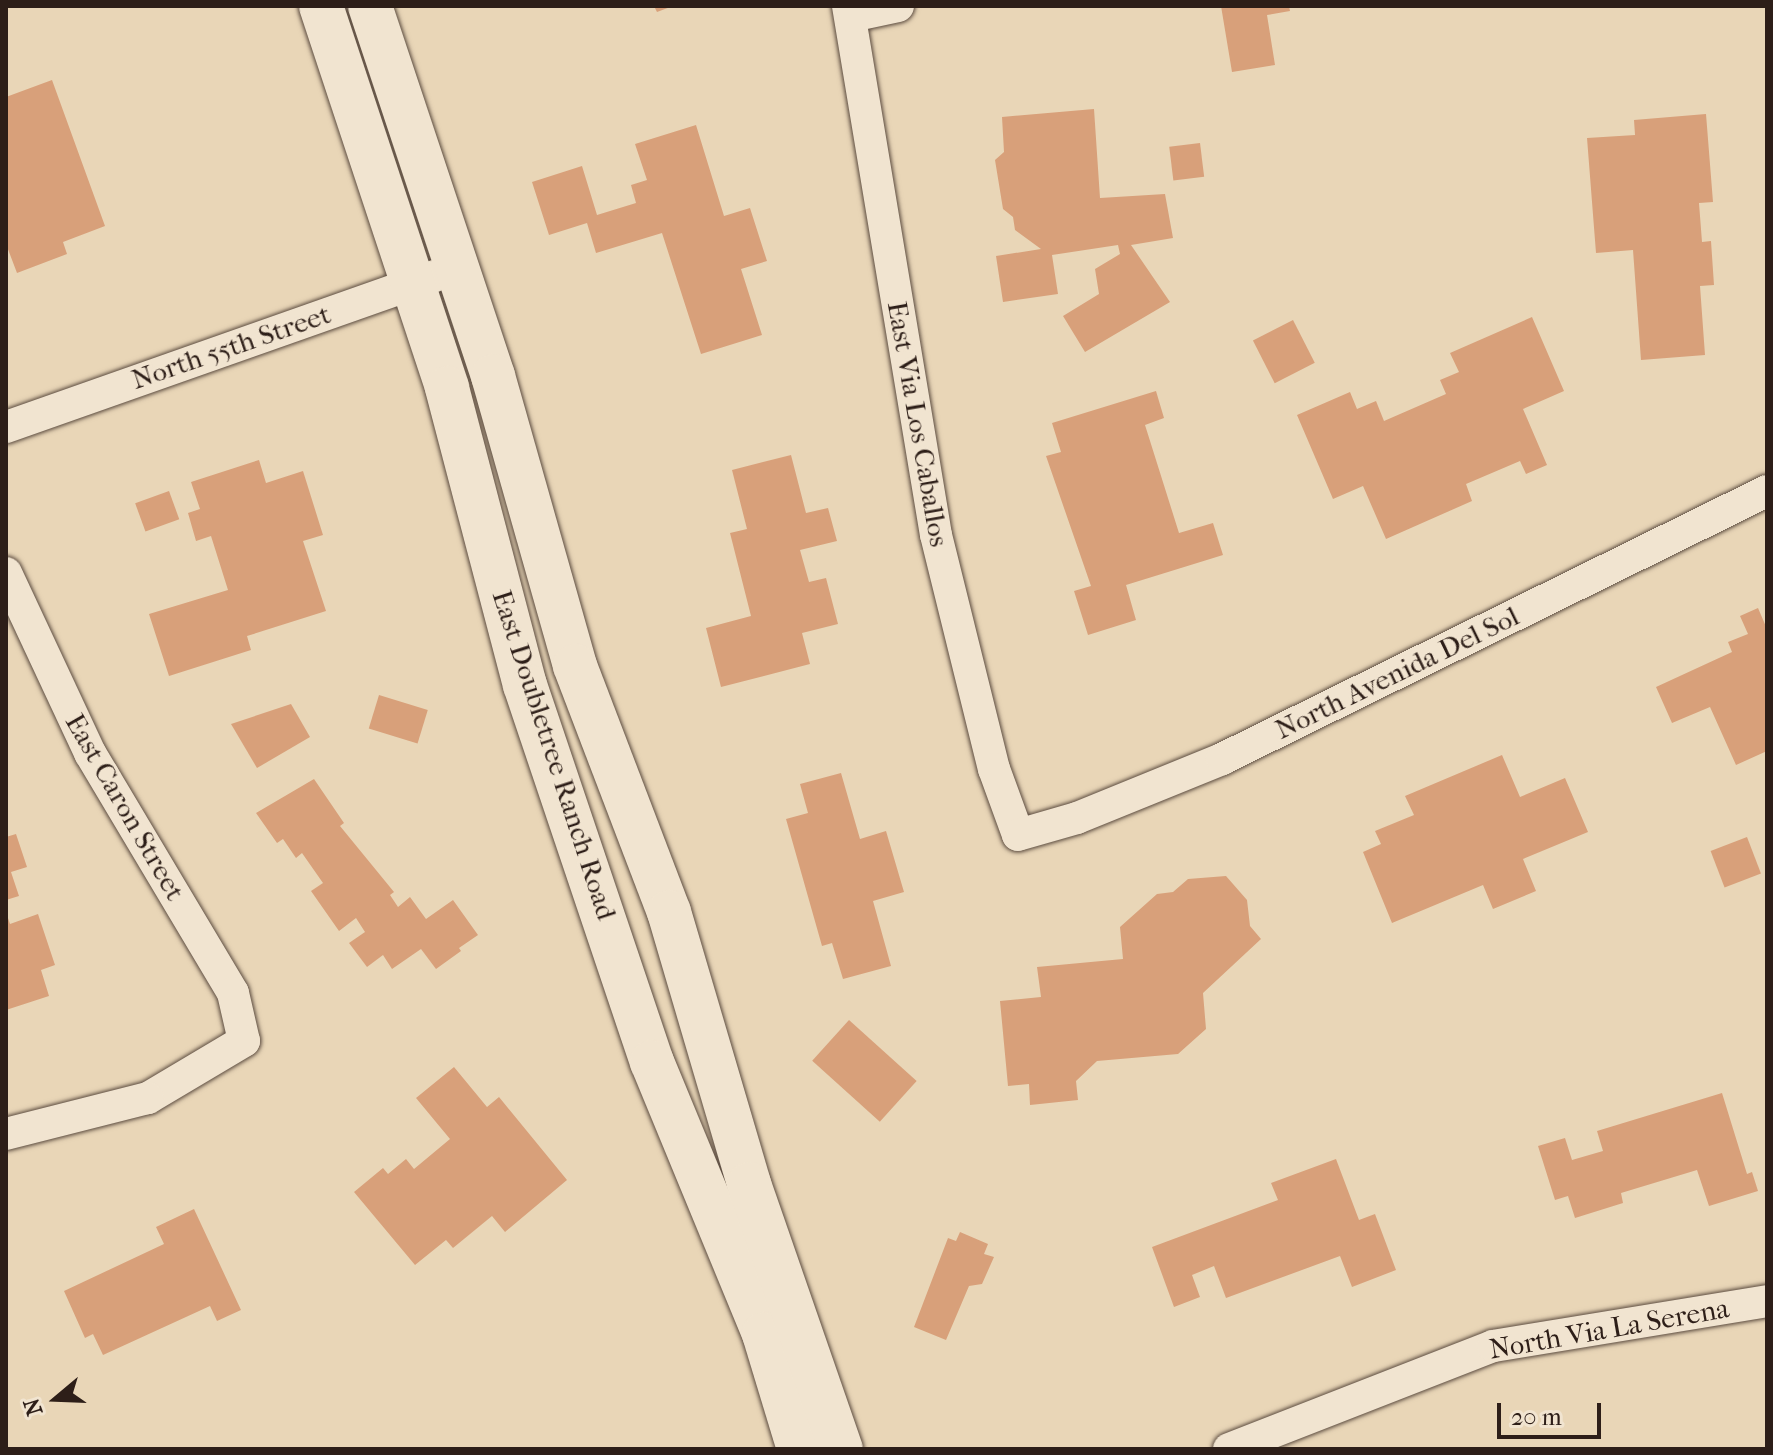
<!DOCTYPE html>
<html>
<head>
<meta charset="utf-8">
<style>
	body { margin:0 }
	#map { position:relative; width:1773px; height:1455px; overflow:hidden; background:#e9d6b7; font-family:"IM FELL French Canon",serif }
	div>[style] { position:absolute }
	.building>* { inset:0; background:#d8a07a; transform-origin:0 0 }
	.roads { filter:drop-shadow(0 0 2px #5c4c40) drop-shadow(0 0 2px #5c4c40) }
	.street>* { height:32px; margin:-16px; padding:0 16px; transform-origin:16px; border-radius:16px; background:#f1e4d0 }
	.secondary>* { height:44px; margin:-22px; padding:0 22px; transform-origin:22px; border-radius:22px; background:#f1e4d0 }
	span { translate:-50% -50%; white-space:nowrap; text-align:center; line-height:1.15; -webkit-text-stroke:6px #f1e4d0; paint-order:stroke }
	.street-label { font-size:28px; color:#2d1e18 }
	.frame { position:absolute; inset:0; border:8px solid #2d1e18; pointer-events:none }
	.north { position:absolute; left:16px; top:1359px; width:80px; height:80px; -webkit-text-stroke:6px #f1e4d0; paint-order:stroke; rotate:251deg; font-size:22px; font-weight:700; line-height:32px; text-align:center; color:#2d1e18 }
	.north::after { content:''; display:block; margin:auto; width:28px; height:36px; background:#2d1e18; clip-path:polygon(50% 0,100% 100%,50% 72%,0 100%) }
	.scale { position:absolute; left:1497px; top:1403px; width:104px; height:36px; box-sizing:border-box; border:4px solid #2d1e18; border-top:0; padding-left:10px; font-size:24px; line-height:28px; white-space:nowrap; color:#2d1e18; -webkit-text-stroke:6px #f1e4d0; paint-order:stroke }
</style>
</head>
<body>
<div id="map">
	<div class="building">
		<i style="clip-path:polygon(654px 6px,673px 6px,657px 12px)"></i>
		<i style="clip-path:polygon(1221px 6px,1289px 6px,1290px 11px,1267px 15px,1275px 65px,1232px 72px)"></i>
		<i style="clip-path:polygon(52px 80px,105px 226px,63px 242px,67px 254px,17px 273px,6px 244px,6px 97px)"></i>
		<i style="clip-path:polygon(1094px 109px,1100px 198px,1165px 194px,1173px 238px,1131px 245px,1170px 302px,1085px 352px,1063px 316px,1099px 294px,1095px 269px,1120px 254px,1118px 245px,1052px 255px,1058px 294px,1003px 302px,996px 256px,1041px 249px,1015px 230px,1013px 217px,1003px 209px,995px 160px,1004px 152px,1002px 117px)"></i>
		<i style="clip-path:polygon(1706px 114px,1713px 202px,1699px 203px,1702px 242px,1711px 241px,1714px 285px,1700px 286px,1705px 355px,1641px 360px,1633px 250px,1596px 253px,1587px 138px,1635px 135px,1634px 120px)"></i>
		<i style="clip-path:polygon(696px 125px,724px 216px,750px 208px,767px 261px,741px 269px,762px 335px,701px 354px,662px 233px,596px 253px,587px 223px,549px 235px,532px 182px,582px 166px,597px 215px,636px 203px,631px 185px,647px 180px,635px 144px)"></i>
		<i style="left:1200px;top:143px;width:34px;height:31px;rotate:83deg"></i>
		<i style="clip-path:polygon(1532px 317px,1564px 391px,1523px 409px,1547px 465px,1526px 474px,1520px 461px,1466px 484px,1472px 501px,1386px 539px,1363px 486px,1333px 499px,1297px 415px,1350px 392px,1357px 409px,1376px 401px,1384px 421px,1446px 394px,1440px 380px,1459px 372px,1450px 353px)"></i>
		<i style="left:1293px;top:320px;width:48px;height:45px;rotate:63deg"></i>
		<i style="clip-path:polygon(1156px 391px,1164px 418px,1145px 425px,1179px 533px,1213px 523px,1223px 555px,1126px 585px,1136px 620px,1088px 635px,1074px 591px,1091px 586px,1046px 456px,1061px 452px,1052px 423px)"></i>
		<i style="clip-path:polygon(791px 455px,806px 513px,828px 508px,837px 541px,800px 550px,809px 582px,826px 578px,838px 624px,802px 633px,810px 664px,721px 687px,706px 628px,751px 616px,730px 533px,747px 529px,732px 470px)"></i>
		<i style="clip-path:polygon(259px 460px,266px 483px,303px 471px,323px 535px,303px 541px,326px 611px,247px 636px,251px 650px,169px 676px,149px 614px,228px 590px,211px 536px,196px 541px,188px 513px,200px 509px,191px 482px)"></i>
		<i style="left:169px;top:491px;width:30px;height:36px;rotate:70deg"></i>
		<i style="clip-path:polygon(1758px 608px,1767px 629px,1767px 751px,1736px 765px,1710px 707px,1672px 723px,1656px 687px,1732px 652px,1728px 642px,1748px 634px,1740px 616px)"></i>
		<i style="left:379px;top:695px;width:51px;height:35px;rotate:17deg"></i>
		<i style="clip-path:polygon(291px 704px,310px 737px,257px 768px,231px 724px)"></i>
		<i style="clip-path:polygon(1502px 755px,1520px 797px,1565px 778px,1588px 832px,1523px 859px,1536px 891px,1493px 909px,1483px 885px,1392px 923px,1363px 852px,1381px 844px,1375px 831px,1414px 815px,1405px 796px)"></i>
		<i style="clip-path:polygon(841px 773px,860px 839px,886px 831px,904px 892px,873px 901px,891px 966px,843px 979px,832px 943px,822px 946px,786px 819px,808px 813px,800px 784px)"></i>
		<i style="clip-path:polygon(314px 779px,344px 823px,340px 826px,394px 892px,390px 895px,398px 907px,410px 897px,426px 919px,453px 900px,478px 935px,459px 948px,461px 951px,436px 969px,421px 949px,392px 969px,383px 955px,367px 967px,349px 943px,365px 932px,356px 918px,339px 931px,311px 891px,323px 883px,302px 853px,296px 858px,283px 839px,277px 843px,256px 813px)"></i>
		<i style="clip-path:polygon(16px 834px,27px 867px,11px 872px,19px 896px,6px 900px,6px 837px)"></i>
		<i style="left:1747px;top:837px;width:39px;height:39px;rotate:69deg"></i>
		<i style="clip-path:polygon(1226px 876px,1247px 900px,1250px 926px,1261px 939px,1203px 993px,1206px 1029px,1178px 1054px,1097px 1061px,1076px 1081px,1078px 1100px,1030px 1105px,1029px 1084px,1008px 1086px,1000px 1001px,1041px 997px,1037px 967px,1123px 959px,1120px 927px,1157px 894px,1173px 892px,1188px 879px)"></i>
		<i style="clip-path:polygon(6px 912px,10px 924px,38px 914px,55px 965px,41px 970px,49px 996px,6px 1010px)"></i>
		<i style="left:849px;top:1020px;width:91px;height:55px;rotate:42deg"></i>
		<i style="clip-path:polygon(454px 1067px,487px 1107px,499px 1097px,567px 1180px,505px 1232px,492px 1216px,453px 1248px,446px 1240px,415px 1265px,354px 1192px,383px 1168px,388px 1174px,406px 1159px,414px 1169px,450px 1139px,416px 1098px)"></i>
		<i style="clip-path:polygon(1722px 1093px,1747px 1174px,1752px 1172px,1758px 1191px,1709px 1206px,1697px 1170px,1621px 1193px,1623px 1203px,1575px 1218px,1568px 1196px,1555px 1200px,1538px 1146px,1565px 1138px,1572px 1160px,1603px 1151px,1597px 1131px)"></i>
		<i style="clip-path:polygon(1336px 1159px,1359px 1220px,1375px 1214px,1396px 1270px,1352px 1287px,1340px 1256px,1226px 1298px,1214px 1266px,1192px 1275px,1200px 1297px,1174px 1307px,1152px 1247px,1278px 1200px,1271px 1183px)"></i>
		<i style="clip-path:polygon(194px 1209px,241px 1310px,217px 1321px,210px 1306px,103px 1355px,93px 1334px,85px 1338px,64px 1291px,164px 1244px,156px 1227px)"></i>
		<i style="clip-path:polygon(960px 1232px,988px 1244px,984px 1254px,994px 1257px,982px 1284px,969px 1286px,946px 1340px,914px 1327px,948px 1238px,956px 1241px)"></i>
	</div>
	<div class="roads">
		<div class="street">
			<i style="left:848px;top:6px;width:536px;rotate:80.56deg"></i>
			<i style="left:936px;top:535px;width:241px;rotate:76.1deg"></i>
			<i style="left:994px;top:769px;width:70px;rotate:70deg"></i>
			<i style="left:1018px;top:835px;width:61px;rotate:-16.1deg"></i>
			<i style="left:1077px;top:818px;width:157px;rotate:-22.1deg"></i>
			<i style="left:1222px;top:759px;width:607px;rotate:-26.19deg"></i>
			<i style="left:851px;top:16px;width:48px;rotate:-12deg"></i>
			<i style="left:6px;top:427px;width:454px;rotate:-19.4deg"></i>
			<i style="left:6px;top:573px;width:199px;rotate:65deg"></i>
			<i style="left:90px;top:753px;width:279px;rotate:59.2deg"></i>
			<i style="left:233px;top:993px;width:49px;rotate:77.1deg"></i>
			<i style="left:244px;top:1041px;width:112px;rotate:149.3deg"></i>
			<i style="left:148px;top:1098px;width:146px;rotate:165.8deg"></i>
			<i style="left:1229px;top:1449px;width:283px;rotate:-21.3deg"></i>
			<i style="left:1493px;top:1346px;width:278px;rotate:-9.3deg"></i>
		</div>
		<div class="secondary">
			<i style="left:321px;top:6px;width:402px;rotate:71.7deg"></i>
			<i style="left:447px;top:388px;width:307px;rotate:75.3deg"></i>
			<i style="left:525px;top:685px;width:398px;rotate:71.4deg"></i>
			<i style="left:652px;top:1062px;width:294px;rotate:67.6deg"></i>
			<i style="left:764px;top:1334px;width:120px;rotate:73.1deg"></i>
			<i style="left:370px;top:6px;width:390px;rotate:71.6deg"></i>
			<i style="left:493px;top:376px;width:301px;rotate:74.2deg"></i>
			<i style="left:575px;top:666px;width:263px;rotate:69.1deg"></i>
			<i style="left:669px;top:912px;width:284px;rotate:73.6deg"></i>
			<i style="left:749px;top:1184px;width:281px;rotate:70.9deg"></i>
		</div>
	</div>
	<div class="street-label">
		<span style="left:231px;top:347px;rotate:-19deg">North 55th Street</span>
		<span style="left:918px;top:424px;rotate:80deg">East Via Los Caballos</span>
		<span style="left:1397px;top:673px;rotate:-26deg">North Avenida Del Sol</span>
		<span style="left:554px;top:755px;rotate:72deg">East Doubletree Ranch Road</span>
		<span style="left:125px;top:807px;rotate:60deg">East Caron Street</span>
		<span style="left:1609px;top:1329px;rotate:-10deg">North Via La Serena</span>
	</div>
	<div class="frame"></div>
	<div class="north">N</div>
	<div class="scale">20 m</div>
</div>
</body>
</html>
